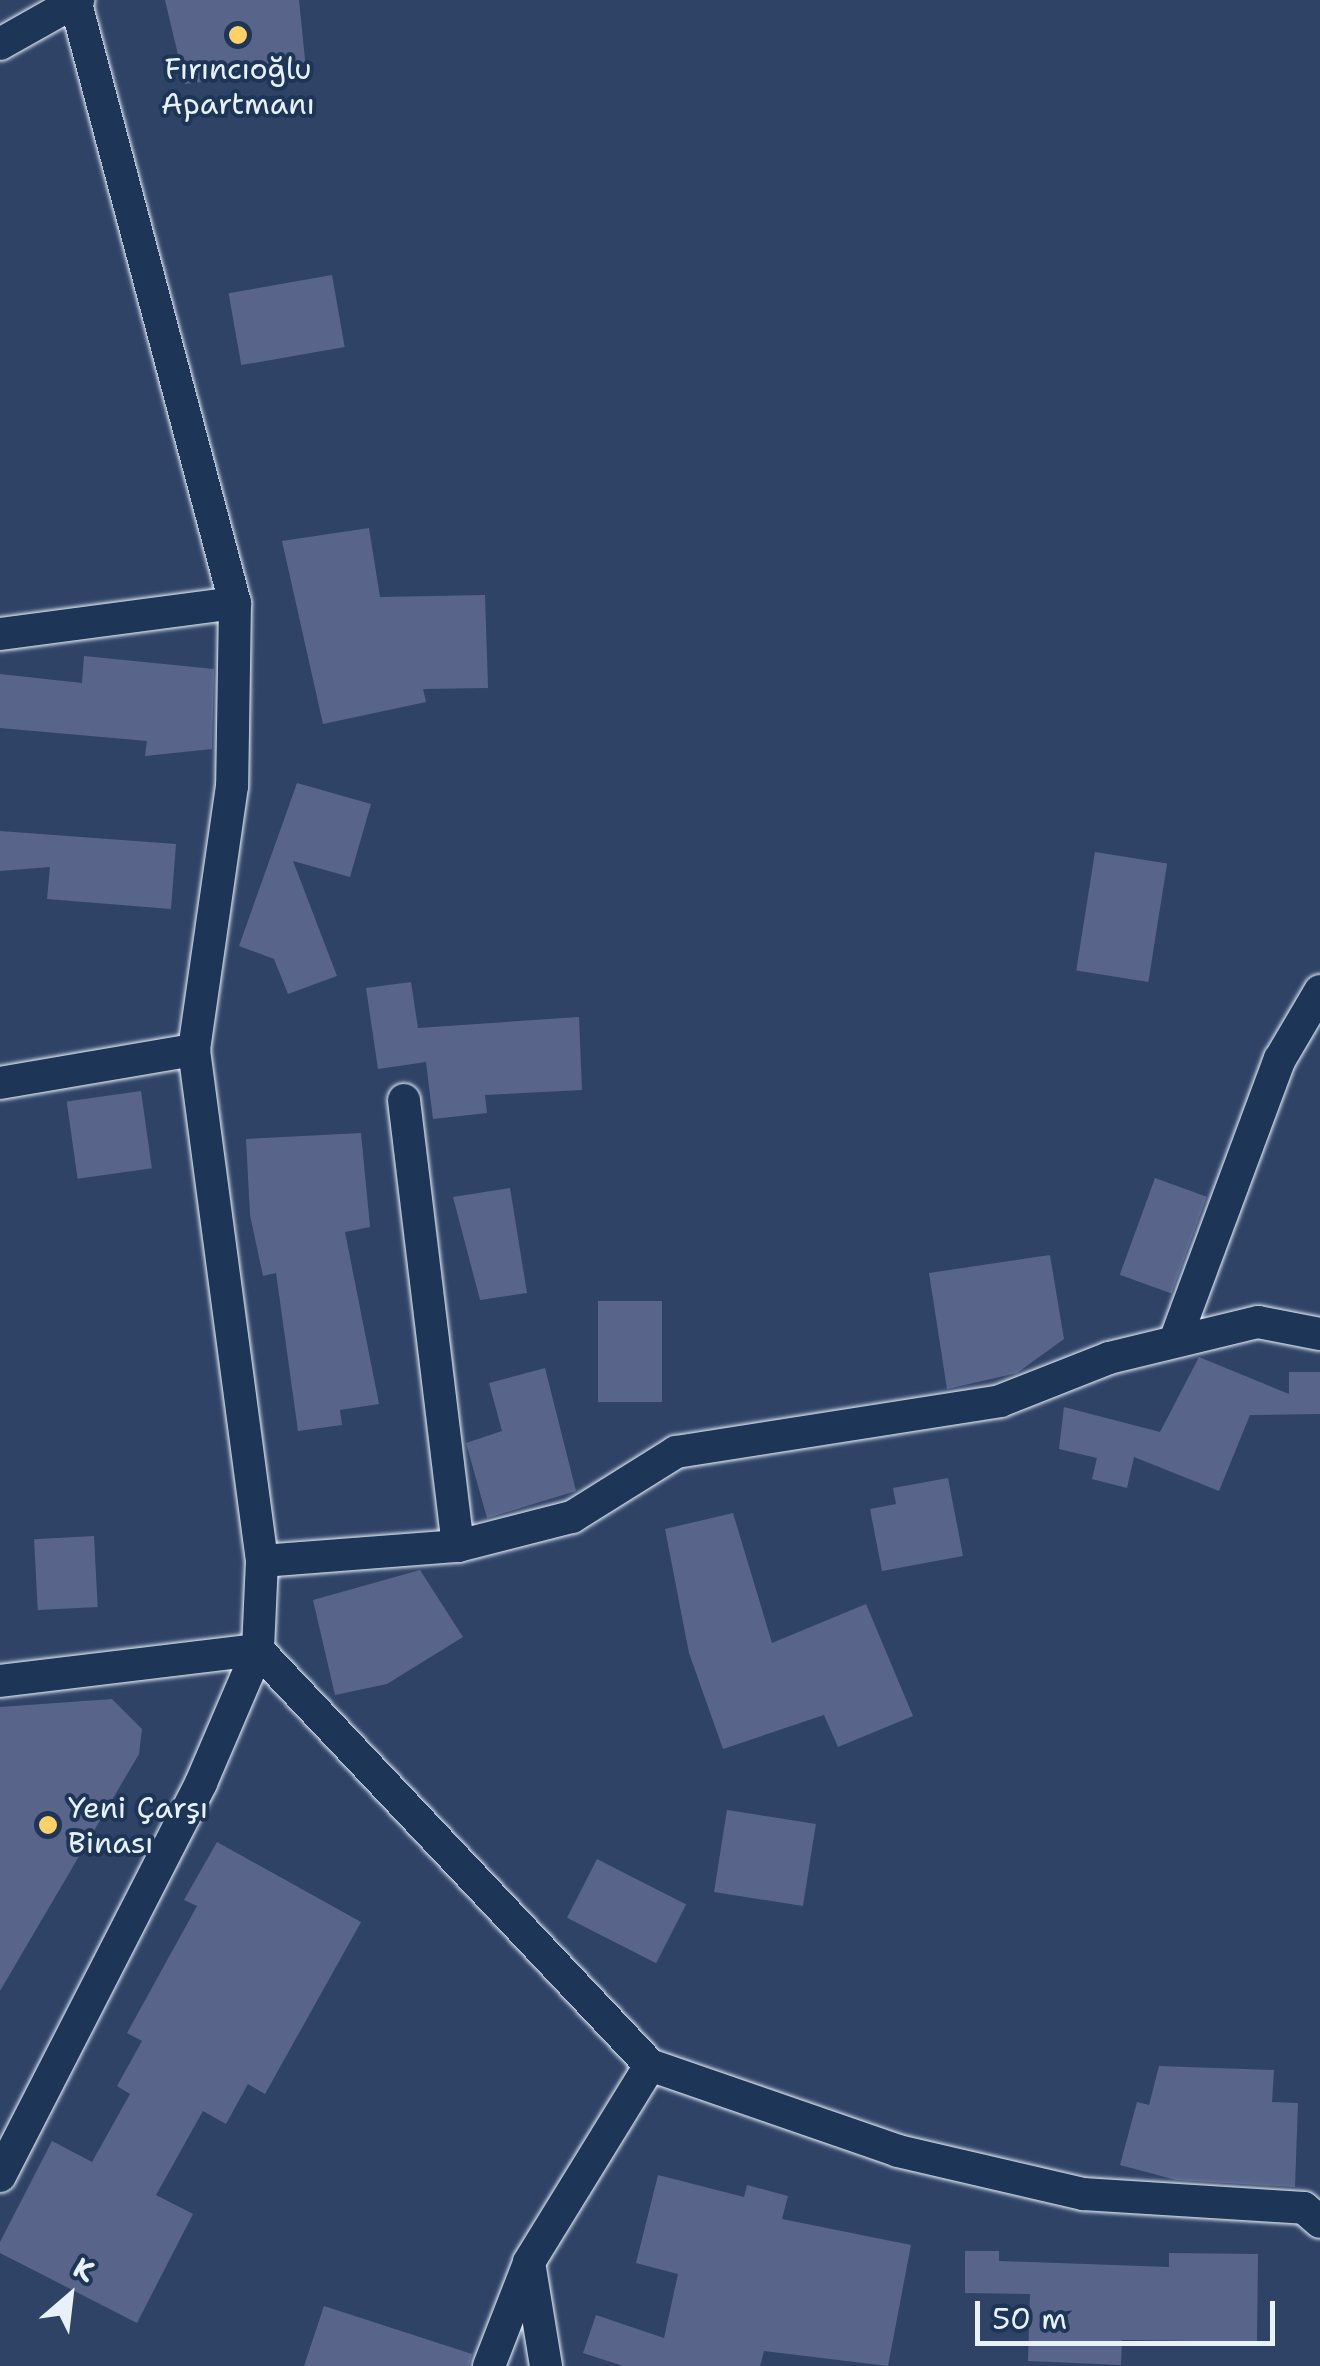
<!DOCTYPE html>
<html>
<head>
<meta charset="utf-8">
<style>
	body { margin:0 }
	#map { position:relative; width:1320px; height:2366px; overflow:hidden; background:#2f4367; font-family:"Shantell Sans",sans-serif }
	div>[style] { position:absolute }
	.building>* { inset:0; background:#59648b; transform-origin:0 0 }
	.roads { filter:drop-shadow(0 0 2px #e8f1f8) drop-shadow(0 0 2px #e8f1f8) }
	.minor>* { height:32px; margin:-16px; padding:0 16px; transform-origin:16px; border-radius:16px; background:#1d3557 }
	.dots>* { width:28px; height:28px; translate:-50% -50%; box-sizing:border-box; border:5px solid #1d3557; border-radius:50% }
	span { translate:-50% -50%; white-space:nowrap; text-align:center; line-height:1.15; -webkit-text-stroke:8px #1d3557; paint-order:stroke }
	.poi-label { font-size:30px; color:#e8f1f8 }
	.left { translate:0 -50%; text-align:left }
	.north { position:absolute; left:20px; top:2246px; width:100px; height:100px; -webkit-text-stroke:8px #1d3557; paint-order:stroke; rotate:28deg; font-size:28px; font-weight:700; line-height:40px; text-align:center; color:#e8f1f8 }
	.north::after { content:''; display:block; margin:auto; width:35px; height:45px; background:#e8f1f8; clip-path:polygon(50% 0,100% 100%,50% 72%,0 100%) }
	.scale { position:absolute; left:975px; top:2301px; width:300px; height:45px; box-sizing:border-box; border:5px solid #e8f1f8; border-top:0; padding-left:12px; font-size:30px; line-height:35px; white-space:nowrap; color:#e8f1f8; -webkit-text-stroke:8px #1d3557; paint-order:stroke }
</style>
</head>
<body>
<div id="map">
	<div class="building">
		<i style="clip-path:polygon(165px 0,299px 0,306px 69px,185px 84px)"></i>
		<i style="left:332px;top:275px;width:73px;height:105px;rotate:80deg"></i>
		<i style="clip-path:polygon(369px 528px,380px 597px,485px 595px,488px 688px,423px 689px,426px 702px,323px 724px,282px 541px)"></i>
		<i style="clip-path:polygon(84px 656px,214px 669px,212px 749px,145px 756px,147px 741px,0 728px,0 674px,82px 683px)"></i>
		<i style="clip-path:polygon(297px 783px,371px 804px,350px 877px,293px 861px,337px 976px,288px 994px,274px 959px,239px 946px)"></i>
		<i style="clip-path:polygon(0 831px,176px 844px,171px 909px,47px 899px,50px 867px,0 871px)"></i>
		<i style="left:1095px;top:852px;width:73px;height:120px;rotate:9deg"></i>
		<i style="clip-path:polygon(411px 982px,418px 1028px,579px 1017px,582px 1090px,485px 1095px,487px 1113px,433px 1119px,426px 1062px,378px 1069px,366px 988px)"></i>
		<i style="left:141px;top:1091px;width:78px;height:75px;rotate:82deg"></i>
		<i style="clip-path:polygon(361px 1133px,370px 1227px,345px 1232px,379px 1404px,340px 1410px,342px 1425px,298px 1431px,276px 1273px,263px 1276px,250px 1215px,246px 1139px)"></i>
		<i style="left:1155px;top:1178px;width:55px;height:103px;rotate:20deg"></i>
		<i style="clip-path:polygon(510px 1188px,527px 1293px,480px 1300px,453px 1197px)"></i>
		<i style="clip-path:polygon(1050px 1255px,1064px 1339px,1017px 1373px,947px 1389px,929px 1273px)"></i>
		<i style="left:598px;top:1301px;width:64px;height:101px"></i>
		<i style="clip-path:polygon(1199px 1357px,1289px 1394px,1289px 1372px,1320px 1372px,1320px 1414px,1250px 1415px,1219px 1491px,1134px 1457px,1127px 1488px,1092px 1479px,1097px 1458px,1059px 1449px,1064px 1407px,1160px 1432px)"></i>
		<i style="clip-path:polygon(545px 1368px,576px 1491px,487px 1518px,466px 1443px,502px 1431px,489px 1383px)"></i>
		<i style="clip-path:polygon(948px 1478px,963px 1556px,882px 1571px,870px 1509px,896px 1504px,893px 1488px)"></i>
		<i style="clip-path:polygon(733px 1513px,772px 1643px,866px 1604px,913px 1716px,838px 1747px,824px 1715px,723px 1749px,689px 1653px,665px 1529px)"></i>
		<i style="left:94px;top:1536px;width:71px;height:60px;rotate:87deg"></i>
		<i style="clip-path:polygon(420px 1570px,463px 1637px,387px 1684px,335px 1695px,313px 1600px)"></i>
		<i style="clip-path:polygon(112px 1699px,142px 1729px,139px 1754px,0 1991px,0 1707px)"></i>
		<i style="left:727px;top:1810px;width:90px;height:83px;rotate:9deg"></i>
		<i style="clip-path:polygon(217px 1842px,361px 1922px,265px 2094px,248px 2084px,226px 2124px,203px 2111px,156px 2195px,193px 2214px,137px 2323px,0 2253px,0 2242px,52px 2141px,92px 2162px,130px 2094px,117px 2086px,142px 2041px,127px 2033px,197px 1906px,184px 1900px)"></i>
		<i style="left:597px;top:1859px;width:100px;height:66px;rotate:27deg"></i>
		<i style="clip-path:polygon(1159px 2066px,1274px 2070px,1272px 2102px,1298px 2103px,1295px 2187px,1176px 2180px,1120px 2165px,1137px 2102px,1149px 2105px)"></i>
		<i style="clip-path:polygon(658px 2175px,744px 2197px,747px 2185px,788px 2196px,782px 2219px,911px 2245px,888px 2366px,764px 2351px,760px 2366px,623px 2366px,583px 2353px,596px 2315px,664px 2338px,678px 2274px,636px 2263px)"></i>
		<i style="clip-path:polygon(965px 2251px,999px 2251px,999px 2261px,1169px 2267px,1169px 2253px,1258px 2254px,1257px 2342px,1122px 2340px,1121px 2365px,1028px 2361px,1030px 2294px,965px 2293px)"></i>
		<i style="clip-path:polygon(324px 2306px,472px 2354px,469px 2366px,304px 2366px)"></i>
	</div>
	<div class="roads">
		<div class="minor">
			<i style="left:75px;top:0;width:624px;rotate:75.14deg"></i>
			<i style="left:235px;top:603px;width:183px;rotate:90.9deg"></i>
			<i style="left:232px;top:786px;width:267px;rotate:98.2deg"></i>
			<i style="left:194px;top:1050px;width:516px;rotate:82.42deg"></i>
			<i style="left:262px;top:1561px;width:89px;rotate:92.6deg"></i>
			<i style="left:258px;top:1650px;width:571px;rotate:46.63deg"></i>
			<i style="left:650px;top:2065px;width:262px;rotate:19.1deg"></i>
			<i style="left:898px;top:2151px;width:190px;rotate:13.1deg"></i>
			<i style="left:1083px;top:2194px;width:221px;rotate:3.6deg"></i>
			<i style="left:1304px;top:2208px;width:21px;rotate:41deg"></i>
			<i style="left:0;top:44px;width:90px;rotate:-29.4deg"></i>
			<i style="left:0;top:634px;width:237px;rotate:-7.5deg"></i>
			<i style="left:0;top:1083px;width:197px;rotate:-9.7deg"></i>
			<i style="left:404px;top:1100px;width:449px;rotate:83.1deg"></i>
			<i style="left:1176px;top:1338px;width:298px;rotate:-69.6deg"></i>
			<i style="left:1280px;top:1059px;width:79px;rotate:-59.5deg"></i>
			<i style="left:262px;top:1561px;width:197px;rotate:-4.4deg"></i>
			<i style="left:458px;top:1546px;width:118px;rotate:-14.3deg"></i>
			<i style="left:572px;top:1517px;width:123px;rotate:-32deg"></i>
			<i style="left:676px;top:1452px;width:328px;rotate:-8.9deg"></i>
			<i style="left:1000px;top:1401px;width:117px;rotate:-21.5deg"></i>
			<i style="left:1109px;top:1358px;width:153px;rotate:-13.6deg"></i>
			<i style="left:1258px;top:1322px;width:63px;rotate:11deg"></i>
			<i style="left:0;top:1681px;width:260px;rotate:-6.9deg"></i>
			<i style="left:0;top:2176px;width:441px;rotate:-62.9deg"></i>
			<i style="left:201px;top:1783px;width:145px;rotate:-66.8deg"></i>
			<i style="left:489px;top:2366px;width:110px;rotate:-68.8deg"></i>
			<i style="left:546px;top:2366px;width:105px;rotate:-99.3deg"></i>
			<i style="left:529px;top:2262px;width:231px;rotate:-58.4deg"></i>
		</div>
	</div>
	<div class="dots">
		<i style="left:238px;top:35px;background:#ffd166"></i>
		<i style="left:48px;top:1825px;background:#ffd166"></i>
	</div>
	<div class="poi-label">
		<span style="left:238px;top:86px">Fırıncıoğlu<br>Apartmanı</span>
		<span class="left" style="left:68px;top:1825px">Yeni Çarşı<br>Binası</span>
	</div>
	<div class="north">K</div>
	<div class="scale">50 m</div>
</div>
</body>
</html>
